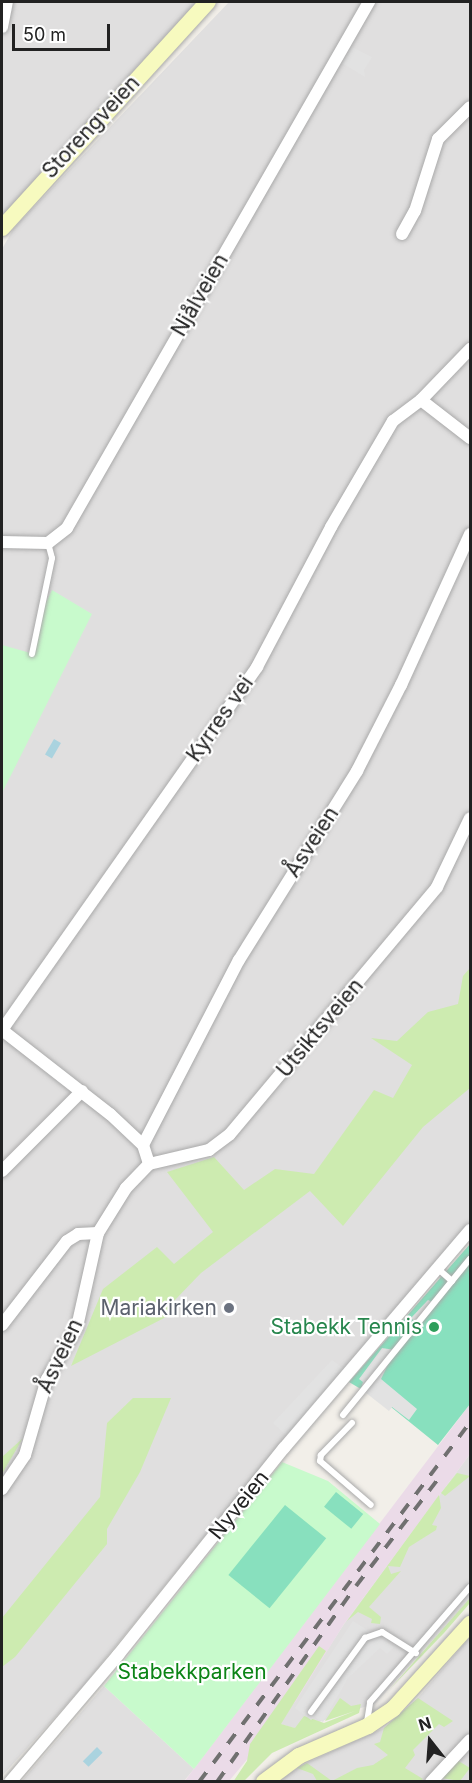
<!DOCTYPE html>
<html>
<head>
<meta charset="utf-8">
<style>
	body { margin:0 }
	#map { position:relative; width:472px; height:1783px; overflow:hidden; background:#f2efe9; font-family:Inter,sans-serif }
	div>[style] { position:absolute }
	.residential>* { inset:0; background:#e0dfdf }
	.industrial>* { inset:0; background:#ebdbe8 }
	.grass>* { inset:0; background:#cdebb0 }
	.park>* { inset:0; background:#c8facc }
	.pitch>* { inset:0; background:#88e0be; transform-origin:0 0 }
	.parking>* { inset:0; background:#e2e2e2 }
	.water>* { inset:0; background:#aad3df; transform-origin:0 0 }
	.roads { filter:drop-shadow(0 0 2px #a9a9a9) drop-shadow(0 0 2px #a9a9a9) }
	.service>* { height:6px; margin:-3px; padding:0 3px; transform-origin:3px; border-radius:3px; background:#fff }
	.minor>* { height:12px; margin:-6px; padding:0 6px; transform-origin:6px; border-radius:6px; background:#fff }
	.secondary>* { height:16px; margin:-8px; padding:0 8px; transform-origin:8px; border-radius:8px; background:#f7fabf }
	.rail>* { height:4px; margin-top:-2px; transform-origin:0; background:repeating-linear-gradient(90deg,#707070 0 12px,transparent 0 24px) }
	.dots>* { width:16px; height:16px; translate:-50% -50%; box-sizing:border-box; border:3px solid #fff; border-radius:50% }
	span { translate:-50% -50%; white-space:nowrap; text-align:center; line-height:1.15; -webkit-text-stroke:4.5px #fff; paint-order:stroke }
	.street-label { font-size:21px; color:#222 }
	.worship-label { font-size:21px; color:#5b616d }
	.right { translate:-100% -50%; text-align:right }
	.leisure-label { font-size:21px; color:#27864d }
	.park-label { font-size:21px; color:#0c8416 }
	.frame { position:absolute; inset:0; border:3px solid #222; pointer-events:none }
	.north { position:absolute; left:400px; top:1711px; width:60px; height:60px; -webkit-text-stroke:4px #fff; paint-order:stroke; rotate:343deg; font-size:16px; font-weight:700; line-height:24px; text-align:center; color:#222 }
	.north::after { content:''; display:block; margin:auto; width:21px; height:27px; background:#222; clip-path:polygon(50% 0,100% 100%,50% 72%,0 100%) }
	.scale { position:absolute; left:12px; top:24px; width:98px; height:27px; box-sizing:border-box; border:3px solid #222; border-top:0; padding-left:8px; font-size:18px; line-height:21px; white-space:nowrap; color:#222; -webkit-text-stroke:4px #fff; paint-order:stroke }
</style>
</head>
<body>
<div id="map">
	<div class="residential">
		<i style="clip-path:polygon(2px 2px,208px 2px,2px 228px)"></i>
		<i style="clip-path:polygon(229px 2px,470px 2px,470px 1233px,281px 1442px,84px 1685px,2px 1776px,2px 249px,14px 228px)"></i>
		<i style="clip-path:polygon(470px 1454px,470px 1599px,376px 1703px,298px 1729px,280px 1724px,344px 1624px)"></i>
		<i style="clip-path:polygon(470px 1637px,470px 1781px,277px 1782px,302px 1765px,384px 1728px,418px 1698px)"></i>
		<i style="clip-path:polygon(104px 1686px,194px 1769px,184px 1781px,21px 1782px)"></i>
	</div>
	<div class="industrial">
		<i style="clip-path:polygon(470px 1404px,470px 1454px,344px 1624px,296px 1701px,229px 1781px,184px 1782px)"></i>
	</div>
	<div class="grass">
		<i style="clip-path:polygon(470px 968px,470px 1088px,423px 1127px,343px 1226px,310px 1191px,201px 1273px,174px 1301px,168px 1316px,71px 1366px,103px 1289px,157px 1247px,174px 1264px,213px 1232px,167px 1172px,214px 1157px,244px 1190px,275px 1169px,314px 1174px,374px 1090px,393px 1098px,412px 1065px,371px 1038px,397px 1041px,428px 1012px,458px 1004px,463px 976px)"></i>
		<i style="clip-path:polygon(133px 1398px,171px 1398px,140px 1472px,107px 1529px,107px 1544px,15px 1657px,2px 1667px,2px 1618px,100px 1497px,107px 1423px)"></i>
		<i style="clip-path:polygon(23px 1438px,2px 1474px,2px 1457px)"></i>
		<i style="clip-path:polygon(457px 1473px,470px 1476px,445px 1496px,441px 1493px)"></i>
		<i style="clip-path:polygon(439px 1495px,441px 1508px,432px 1525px,437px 1526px,436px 1530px,409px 1547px,400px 1567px,388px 1566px,391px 1574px,401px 1571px,369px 1607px,381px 1617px,380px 1624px,371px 1623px,372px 1619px,358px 1612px,347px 1621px)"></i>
		<i style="clip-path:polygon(470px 1598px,470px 1603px,444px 1633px,390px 1689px)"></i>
		<i style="clip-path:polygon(319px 1646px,326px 1651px,281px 1724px,295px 1728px,304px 1716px,324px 1723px,355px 1711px,325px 1721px,340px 1698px,351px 1706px,361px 1704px,359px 1713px,272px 1753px,244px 1781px,233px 1782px,247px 1761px,250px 1744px)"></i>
		<i style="clip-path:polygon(418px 1698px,453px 1721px,444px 1727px,439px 1724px,413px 1750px,415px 1755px,405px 1768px,423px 1779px,420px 1781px,317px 1781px,313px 1774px,297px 1768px,307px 1763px,332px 1781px,357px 1768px,373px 1765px,388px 1755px,374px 1744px,380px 1742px,384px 1728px)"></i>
		<i style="clip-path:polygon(457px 1760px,470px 1768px,460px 1781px,441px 1778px)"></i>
	</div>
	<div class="park">
		<i style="clip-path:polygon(52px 590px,92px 614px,2px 793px,2px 645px,34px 654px,45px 604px)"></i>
		<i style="clip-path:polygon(282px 1462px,328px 1481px,380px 1524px,194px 1769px,104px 1686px)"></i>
	</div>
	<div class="pitch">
		<i style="clip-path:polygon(470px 1244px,470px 1404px,438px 1445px,391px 1407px,349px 1382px)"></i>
		<i style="left:336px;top:1492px;width:35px;height:19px;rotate:39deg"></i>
		<i style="left:285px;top:1505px;width:53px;height:90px;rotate:39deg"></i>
	</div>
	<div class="parking">
		<i style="clip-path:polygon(352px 47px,372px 57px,364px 70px,365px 77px,342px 63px)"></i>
		<i style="clip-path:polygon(428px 1300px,432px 1302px,416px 1323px,411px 1318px)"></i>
		<i style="clip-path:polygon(382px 1348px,395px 1350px,381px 1379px,417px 1409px,409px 1420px,392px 1407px,389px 1411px,361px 1389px,363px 1382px,359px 1379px)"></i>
		<i style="clip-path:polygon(332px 1360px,345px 1370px,287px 1436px,273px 1423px)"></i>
		<i style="clip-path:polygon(353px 1621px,394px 1647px,387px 1654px,380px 1648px,348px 1678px,323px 1722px,315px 1717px,311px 1720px,295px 1708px)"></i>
	</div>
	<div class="water">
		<i style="left:54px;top:739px;width:8px;height:18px;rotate:30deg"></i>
		<i style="left:97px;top:1747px;width:8px;height:20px;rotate:45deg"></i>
	</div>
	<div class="roads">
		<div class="service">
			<i style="left:32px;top:654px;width:98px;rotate:-78.2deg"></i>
			<i style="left:52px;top:558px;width:16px;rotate:-105deg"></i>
			<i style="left:437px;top:1268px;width:20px;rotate:41deg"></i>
			<i style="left:343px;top:1415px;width:201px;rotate:-50.9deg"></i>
			<i style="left:352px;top:1423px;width:45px;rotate:134.1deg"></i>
			<i style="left:321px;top:1455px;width:6px;rotate:99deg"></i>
			<i style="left:320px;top:1461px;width:67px;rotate:40.8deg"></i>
			<i style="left:311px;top:1712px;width:92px;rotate:-53.9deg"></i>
			<i style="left:365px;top:1638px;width:18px;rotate:-19deg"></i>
			<i style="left:382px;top:1632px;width:40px;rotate:32deg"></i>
			<i style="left:367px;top:1722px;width:20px;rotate:-81deg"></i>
			<i style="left:370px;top:1702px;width:152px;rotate:-49deg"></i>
		</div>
		<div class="minor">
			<i style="left:2px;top:27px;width:25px;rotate:-79deg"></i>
			<i style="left:402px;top:234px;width:26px;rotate:-61deg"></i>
			<i style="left:415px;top:211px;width:76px;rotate:-72.3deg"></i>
			<i style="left:438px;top:139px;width:45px;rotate:-45deg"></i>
			<i style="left:421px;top:400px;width:71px;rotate:-46.1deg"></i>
			<i style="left:2px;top:542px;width:46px;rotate:1.2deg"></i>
			<i style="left:48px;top:543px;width:24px;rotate:-38deg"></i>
			<i style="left:67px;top:528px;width:607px;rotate:-60.14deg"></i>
			<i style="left:2px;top:1030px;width:444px;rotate:-54.9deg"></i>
			<i style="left:257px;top:667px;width:158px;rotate:-62.1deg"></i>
			<i style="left:331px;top:527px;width:123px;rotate:-59.7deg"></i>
			<i style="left:393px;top:421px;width:35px;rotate:-37deg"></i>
			<i style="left:421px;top:400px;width:62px;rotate:37.8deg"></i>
			<i style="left:2px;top:1030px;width:137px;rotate:37.9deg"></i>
			<i style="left:110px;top:1114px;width:45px;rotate:43.2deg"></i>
			<i style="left:143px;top:1145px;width:20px;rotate:72deg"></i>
			<i style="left:143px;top:1145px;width:208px;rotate:-62.6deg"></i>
			<i style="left:239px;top:960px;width:223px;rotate:-58deg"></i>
			<i style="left:357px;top:771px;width:97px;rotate:-62.9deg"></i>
			<i style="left:401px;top:685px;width:166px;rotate:-65.4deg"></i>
			<i style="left:2px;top:1171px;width:113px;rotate:-45deg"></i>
			<i style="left:2px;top:1325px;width:106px;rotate:-52.3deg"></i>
			<i style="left:67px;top:1241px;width:13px;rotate:-32deg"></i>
			<i style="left:78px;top:1234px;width:20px;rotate:-3deg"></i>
			<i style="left:2px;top:1489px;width:41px;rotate:-55.9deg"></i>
			<i style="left:25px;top:1455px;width:79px;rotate:-73.9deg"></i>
			<i style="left:47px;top:1379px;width:60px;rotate:-60deg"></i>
			<i style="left:77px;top:1327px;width:96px;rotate:-77.4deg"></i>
			<i style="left:98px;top:1233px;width:53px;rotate:-58.1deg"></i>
			<i style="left:126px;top:1188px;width:33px;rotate:-46deg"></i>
			<i style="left:149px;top:1164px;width:62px;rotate:-13.1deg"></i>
			<i style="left:209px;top:1150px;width:26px;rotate:-37deg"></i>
			<i style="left:230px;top:1134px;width:322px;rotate:-50deg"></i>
			<i style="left:437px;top:887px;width:76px;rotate:-64.4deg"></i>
			<i style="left:10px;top:1782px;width:167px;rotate:-49.6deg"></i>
			<i style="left:118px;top:1655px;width:265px;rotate:-51.3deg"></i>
			<i style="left:284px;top:1448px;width:287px;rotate:-49.5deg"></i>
			<i style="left:431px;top:1782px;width:57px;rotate:-47.1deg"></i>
		</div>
		<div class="secondary">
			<i style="left:2px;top:228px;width:306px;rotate:-47.7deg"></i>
			<i style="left:264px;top:1782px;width:44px;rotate:-36.6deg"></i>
			<i style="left:299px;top:1756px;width:75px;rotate:-23.5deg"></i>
			<i style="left:368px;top:1726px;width:30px;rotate:-34deg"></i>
			<i style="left:393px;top:1709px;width:115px;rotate:-47.8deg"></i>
		</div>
	</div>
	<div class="rail">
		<i style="left:199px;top:1782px;width:450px;rotate:-53deg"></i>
		<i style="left:217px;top:1782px;width:240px;rotate:-54.7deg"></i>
		<i style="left:356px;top:1586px;width:141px;rotate:-52.5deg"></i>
	</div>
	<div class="dots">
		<i style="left:229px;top:1308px;background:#6b7280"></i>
		<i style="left:434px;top:1327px;background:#2e9e5b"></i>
	</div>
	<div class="street-label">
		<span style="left:91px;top:127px;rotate:-47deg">Storengveien</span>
		<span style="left:200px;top:295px;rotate:-60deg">Njålveien</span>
		<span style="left:220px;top:719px;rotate:-55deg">Kyrres vei</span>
		<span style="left:312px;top:842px;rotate:-57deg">Åsveien</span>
		<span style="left:320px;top:1028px;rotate:-50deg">Utsiktsveien</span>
		<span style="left:60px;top:1356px;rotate:-65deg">Åsveien</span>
		<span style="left:239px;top:1505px;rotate:-51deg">Nyveien</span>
	</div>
	<div class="worship-label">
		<span class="right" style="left:217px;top:1308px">Mariakirken</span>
	</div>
	<div class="leisure-label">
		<span class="right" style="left:422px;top:1327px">Stabekk Tennis</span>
	</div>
	<div class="park-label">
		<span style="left:192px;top:1672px">Stabekkparken</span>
	</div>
	<div class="frame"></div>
	<div class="north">N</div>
	<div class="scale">50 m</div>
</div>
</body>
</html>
